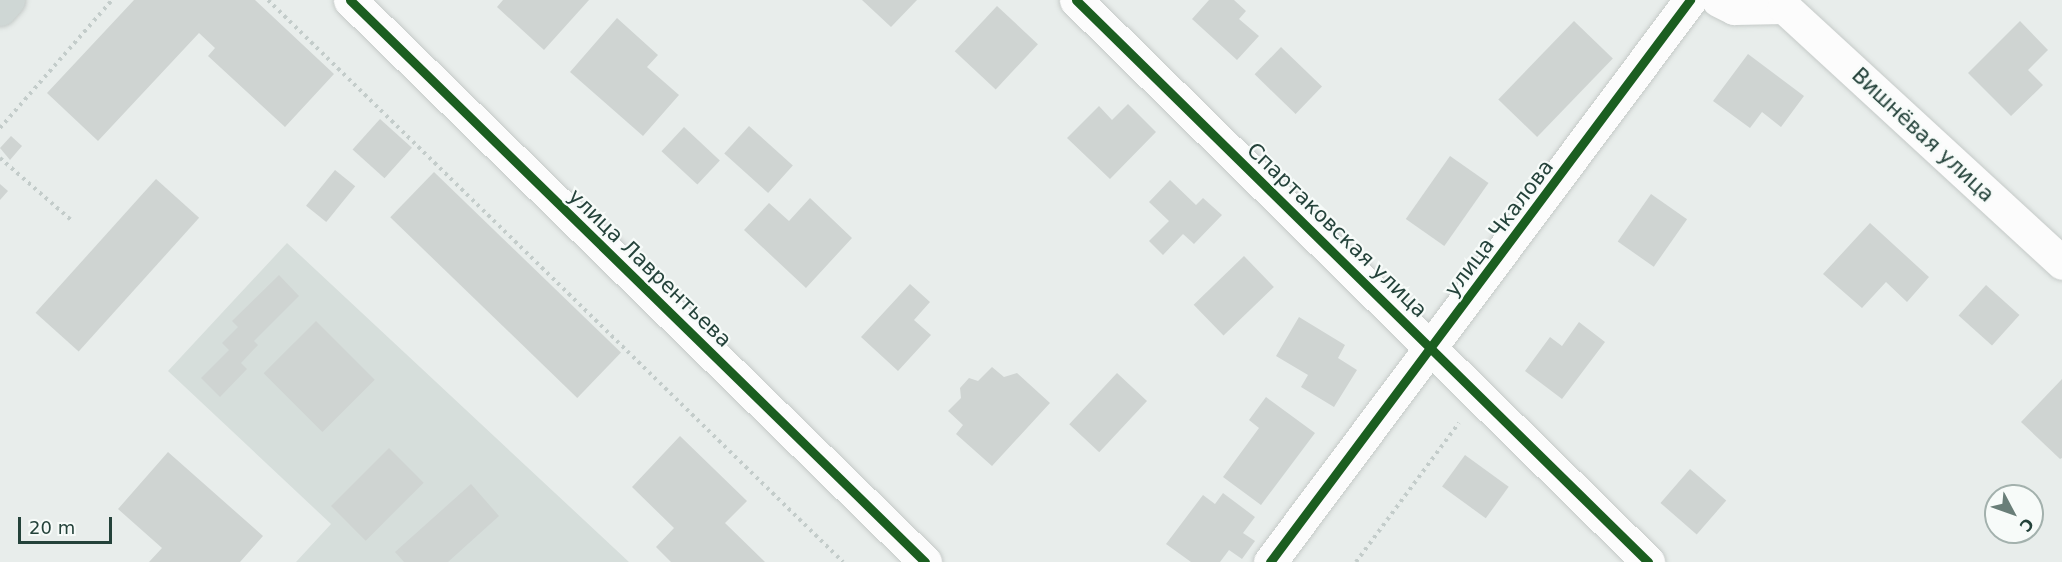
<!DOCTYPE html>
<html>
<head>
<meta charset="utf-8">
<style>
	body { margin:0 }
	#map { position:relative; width:2062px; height:562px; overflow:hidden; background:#e8edeb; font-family:"DejaVu Sans",sans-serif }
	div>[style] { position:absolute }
	.built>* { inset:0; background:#d6dedb }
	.building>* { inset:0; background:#cfd4d2; transform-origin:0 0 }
	.path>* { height:4px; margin-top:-2px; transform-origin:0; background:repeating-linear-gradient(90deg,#c3ccca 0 3px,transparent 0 7.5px) }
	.roads { filter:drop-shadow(0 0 2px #c5cac8) drop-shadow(0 0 2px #c5cac8) }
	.minor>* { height:33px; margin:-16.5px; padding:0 16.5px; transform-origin:16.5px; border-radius:16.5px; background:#fcfcfc }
	.major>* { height:33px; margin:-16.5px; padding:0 16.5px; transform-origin:16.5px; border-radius:16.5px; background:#cfd7d5 }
	.cycleway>* { height:9px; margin:-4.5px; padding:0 4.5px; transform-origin:4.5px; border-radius:4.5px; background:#1b5e20 }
	span { translate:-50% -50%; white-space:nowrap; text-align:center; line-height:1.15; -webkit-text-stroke:4.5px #f7fbf9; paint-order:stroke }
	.street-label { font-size:21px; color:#24423a }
	.north { position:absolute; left:1984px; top:484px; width:60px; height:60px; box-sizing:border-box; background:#f7fbf9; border:2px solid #a3b1ad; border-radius:50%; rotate:131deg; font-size:16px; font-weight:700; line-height:24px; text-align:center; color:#24423a }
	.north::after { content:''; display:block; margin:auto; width:21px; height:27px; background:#697e78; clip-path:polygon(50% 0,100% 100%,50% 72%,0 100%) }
	.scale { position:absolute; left:18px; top:517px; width:94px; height:27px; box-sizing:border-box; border:3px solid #24423a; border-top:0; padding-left:8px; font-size:18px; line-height:21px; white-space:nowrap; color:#24423a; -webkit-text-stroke:4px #f7fbf9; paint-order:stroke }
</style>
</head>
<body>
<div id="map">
	<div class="built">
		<i style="clip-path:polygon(287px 243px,629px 562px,296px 562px,331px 524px,168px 371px)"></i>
	</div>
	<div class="building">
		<i style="clip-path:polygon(134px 0,255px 0,334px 74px,285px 127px,208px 56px,215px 48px,199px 33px,98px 141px,47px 93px)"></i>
		<i style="clip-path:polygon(503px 0,589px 0,544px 50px,497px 7px)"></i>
		<i style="clip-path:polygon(862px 0,917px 0,891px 27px)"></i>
		<i style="clip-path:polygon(1209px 0,1234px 0,1246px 11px,1239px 19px,1259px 36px,1237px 60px,1192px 19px)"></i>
		<i style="left:997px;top:6px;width:56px;height:62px;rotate:43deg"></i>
		<i style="clip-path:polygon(617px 18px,658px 55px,647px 67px,679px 95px,643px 136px,570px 72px)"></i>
		<i style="left:1574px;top:21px;width:54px;height:109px;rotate:44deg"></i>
		<i style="clip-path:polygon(2020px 21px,2048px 50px,2028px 70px,2043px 85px,2011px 116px,1968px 73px)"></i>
		<i style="left:1281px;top:47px;width:57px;height:38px;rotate:44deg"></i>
		<i style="clip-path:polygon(1748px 54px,1804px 96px,1781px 127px,1762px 112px,1750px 128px,1713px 101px)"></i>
		<i style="clip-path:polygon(1128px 104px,1156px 132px,1110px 179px,1067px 138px,1099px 106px,1112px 120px)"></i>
		<i style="left:380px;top:119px;width:43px;height:41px;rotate:42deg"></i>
		<i style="left:749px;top:126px;width:59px;height:37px;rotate:42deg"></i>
		<i style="left:684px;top:127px;width:49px;height:33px;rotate:43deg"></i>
		<i style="clip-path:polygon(11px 136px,22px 146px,10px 160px,0 148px)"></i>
		<i style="left:1450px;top:156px;width:47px;height:77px;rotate:35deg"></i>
		<i style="left:335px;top:170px;width:26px;height:46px;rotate:39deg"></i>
		<i style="left:434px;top:172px;width:260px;height:63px;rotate:44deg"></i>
		<i style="left:156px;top:179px;width:58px;height:180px;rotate:42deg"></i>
		<i style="clip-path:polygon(1170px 180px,1196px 205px,1203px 198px,1222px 215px,1194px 244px,1183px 234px,1163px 255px,1149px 241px,1169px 221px,1149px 202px)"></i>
		<i style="clip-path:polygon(0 184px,8px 191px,0 200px)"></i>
		<i style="left:1651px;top:194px;width:44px;height:58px;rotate:35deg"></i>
		<i style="clip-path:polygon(810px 198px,852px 238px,806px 288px,744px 230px,769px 203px,789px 221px)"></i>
		<i style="clip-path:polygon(1870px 223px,1929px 277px,1907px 302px,1886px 282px,1862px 308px,1823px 274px)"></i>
		<i style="left:1244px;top:256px;width:43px;height:70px;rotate:46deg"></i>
		<i style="clip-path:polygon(279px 275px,299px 296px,254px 341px,258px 345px,241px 363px,247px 369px,220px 397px,201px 378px,229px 350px,222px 343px,238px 327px,232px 321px)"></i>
		<i style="clip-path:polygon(910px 284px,930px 302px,914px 320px,931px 335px,898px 371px,861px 337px)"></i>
		<i style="left:1986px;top:285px;width:45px;height:41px;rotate:42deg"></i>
		<i style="clip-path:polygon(1299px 317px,1345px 345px,1338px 358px,1357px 370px,1334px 407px,1301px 387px,1308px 375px,1276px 356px)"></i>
		<i style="left:316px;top:321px;width:83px;height:74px;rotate:45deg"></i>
		<i style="clip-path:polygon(1579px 322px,1605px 342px,1562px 399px,1525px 371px,1550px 337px,1562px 346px)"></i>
		<i style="clip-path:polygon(992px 367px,1004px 377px,1017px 373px,1050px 403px,992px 466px,956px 434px,963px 425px,948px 411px,961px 398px,960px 388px,969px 378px,978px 381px)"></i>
		<i style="left:1117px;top:373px;width:41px;height:70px;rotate:43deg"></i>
		<i style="clip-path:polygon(2062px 379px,2062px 458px,2060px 459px,2021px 422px)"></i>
		<i style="clip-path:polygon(1266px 397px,1315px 433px,1261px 505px,1223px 477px,1259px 428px,1249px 420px)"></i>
		<i style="clip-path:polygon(680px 436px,747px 501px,725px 523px,765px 562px,671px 562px,656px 547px,674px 528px,632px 487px)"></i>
		<i style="left:389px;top:448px;width:49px;height:82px;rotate:45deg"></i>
		<i style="clip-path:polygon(168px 452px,263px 536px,240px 562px,149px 562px,162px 548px,118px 509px)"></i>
		<i style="left:1465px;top:455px;width:54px;height:39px;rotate:36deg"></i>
		<i style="left:1690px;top:469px;width:48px;height:45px;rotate:41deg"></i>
		<i style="clip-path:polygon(471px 484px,499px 516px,448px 562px,404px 562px,395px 552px)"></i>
		<i style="clip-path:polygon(1223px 493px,1255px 517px,1243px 533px,1255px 541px,1242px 559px,1229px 550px,1220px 562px,1191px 562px,1166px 544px,1203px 495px,1215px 504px)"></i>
	</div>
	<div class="path">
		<i style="left:268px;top:0;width:804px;rotate:44.34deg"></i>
		<i style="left:0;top:128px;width:170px;rotate:-48.8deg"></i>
		<i style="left:0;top:158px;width:94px;rotate:41.1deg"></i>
		<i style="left:1356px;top:562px;width:173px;rotate:-53.5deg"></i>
	</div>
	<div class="roads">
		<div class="minor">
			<i style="left:350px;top:0;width:804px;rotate:44.34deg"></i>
			<i style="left:1076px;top:0;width:802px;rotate:44.49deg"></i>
			<i style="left:1718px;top:0;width:18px;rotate:27deg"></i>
			<i style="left:1734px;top:8px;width:50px;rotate:-1.1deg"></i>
			<i style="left:1783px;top:0;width:7px;rotate:82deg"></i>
			<i style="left:1784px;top:7px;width:378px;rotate:42.6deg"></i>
			<i style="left:1270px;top:562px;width:702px;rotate:-53.23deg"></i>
		</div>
		<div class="major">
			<i style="left:0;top:9px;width:12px;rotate:-48deg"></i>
		</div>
	</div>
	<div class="cycleway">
		<i style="left:350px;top:0;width:804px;rotate:44.34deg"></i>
		<i style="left:1076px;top:0;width:802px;rotate:44.49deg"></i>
		<i style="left:1270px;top:562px;width:702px;rotate:-53.23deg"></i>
	</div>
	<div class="street-label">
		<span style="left:1923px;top:135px;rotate:43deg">Вишнёвая улица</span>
		<span style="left:1499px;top:228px;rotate:-53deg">улица Чкалова</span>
		<span style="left:1337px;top:230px;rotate:44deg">Спартаковская улица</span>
		<span style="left:650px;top:268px;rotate:44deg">улица Лаврентьева</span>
	</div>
	<div class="north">С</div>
	<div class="scale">20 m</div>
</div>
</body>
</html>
